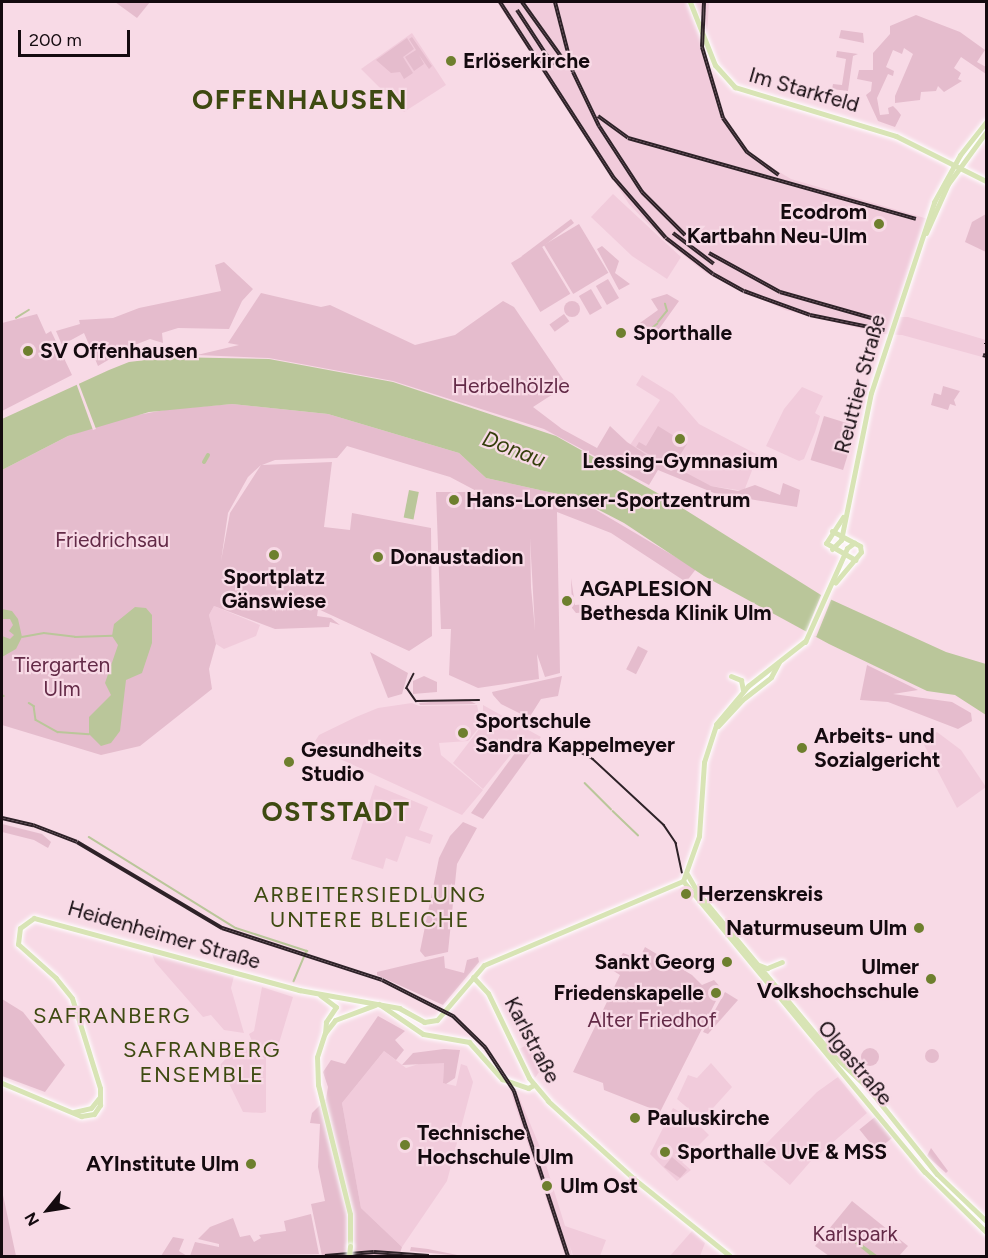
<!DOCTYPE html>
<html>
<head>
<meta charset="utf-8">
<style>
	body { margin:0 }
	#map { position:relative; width:988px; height:1258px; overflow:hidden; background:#f8dae6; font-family:Figtree,sans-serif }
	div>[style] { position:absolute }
	.built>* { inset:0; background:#f1cbdb }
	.green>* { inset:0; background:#e5bccd; transform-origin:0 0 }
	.round { border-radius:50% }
	.water>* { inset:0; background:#bac69a; transform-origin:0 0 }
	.pier>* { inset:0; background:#f8dae6; transform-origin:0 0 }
	.stream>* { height:1.5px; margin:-0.75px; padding:0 0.75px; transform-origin:0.75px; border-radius:0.75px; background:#bac69a }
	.canal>* { height:4px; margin:-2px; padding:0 2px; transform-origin:2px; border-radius:2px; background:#bac69a }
	.roads { filter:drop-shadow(0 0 2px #fff) drop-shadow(0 0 2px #fff) }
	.major>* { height:5px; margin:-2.5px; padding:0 2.5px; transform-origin:2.5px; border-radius:2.5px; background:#d8e4b5 }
	.tram>* { height:1.5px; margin:-0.75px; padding:0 0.75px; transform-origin:0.75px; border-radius:0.75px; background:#2e2228 }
	.rail>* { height:4px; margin-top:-2px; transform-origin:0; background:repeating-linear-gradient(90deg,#f8dae6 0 4.5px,#2e2228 0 9px); box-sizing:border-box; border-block:2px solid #2e2228 }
	.bridges { filter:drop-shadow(0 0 2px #fff) drop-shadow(0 0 2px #fff) }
	.major-bridge>* { height:5px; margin:-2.5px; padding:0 2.5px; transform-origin:2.5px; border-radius:2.5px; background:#d8e4b5 }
	.dots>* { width:16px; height:16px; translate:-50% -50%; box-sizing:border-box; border:3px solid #f8dae6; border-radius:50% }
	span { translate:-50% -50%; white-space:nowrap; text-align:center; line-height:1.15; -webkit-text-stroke:4.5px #f8dae6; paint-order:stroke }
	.poi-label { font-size:21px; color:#140a0f; font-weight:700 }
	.left { translate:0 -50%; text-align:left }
	.right { translate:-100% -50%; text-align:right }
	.street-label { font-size:21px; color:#140a0f }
	.park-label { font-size:21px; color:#632a47 }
	.water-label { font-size:22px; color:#353f0c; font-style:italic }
	.neighbourhood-label { font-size:22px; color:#3e4a11; letter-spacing:1.5px }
	.district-label { font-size:27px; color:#3e4a11; font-weight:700; letter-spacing:1.5px }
	.frame { position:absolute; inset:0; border:3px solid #140a0f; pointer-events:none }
	.north { position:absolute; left:18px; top:1180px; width:60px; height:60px; -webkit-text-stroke:4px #f8dae6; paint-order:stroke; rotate:240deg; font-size:16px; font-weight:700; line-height:24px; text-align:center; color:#140a0f }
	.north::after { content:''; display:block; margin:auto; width:21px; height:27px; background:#140a0f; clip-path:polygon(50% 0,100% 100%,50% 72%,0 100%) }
	.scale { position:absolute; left:18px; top:30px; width:112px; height:27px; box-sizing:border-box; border:3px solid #140a0f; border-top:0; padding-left:8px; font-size:18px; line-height:21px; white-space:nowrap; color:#140a0f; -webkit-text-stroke:4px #f8dae6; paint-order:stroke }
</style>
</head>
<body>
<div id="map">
	<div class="built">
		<i style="clip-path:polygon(497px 2px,709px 2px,706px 53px,719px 105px,739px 142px,754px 157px,791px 179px,928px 219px,895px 317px,908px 317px,986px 340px,986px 358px,902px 335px,883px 334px,785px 310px,706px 273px,663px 239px,629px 204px)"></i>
		<i style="clip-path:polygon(412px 33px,446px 85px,404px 112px,361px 69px)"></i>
		<i style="clip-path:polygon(613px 194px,681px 257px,667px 279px,632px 256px,591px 217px)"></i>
		<i style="clip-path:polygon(642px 375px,673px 394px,699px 424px,758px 455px,744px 491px,711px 486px,671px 471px,630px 445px,660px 400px,636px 385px)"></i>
		<i style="clip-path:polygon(802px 387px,823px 396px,815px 413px,820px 416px,815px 432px,804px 459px,799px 461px,766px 446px,784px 409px)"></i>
		<i style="clip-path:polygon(214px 606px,260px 625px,256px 636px,224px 649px,216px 644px,209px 615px)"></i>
		<i style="clip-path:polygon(412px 703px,419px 706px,477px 705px,481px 725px,468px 741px,439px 743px,441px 755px,483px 790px,462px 815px,312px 746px,319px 735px,356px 717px,378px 708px)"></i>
		<i style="clip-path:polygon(483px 705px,541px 737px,534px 747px,520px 743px,483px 789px,453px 763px,483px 724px)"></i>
		<i style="clip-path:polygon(937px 732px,961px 750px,986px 787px,957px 808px,922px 741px)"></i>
		<i style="clip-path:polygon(375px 785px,428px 807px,419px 830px,433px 835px,430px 844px,406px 836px,397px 862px,386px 858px,383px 869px,351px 859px)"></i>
		<i style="clip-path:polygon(152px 954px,234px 976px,231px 988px,244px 1033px,224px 1030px,211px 1015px,203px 1017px,155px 962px)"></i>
		<i style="clip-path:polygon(262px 987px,293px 997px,276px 1053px,256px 1051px,249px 1034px,254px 1031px)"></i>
		<i style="clip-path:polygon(531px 1043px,537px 1053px,547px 1060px,535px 1078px,519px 1049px)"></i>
		<i style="clip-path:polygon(245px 1045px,252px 1058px,266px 1055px,266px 1112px,262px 1113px,243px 1112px,220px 1065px,233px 1051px)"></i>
		<i style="clip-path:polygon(384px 1051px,406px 1068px,428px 1061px,444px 1063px,443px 1083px,456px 1086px,461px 1064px,467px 1066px,473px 1082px,447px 1181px,402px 1247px,361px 1208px,342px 1103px)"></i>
		<i style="clip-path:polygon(711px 1063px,732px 1087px,705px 1117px,697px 1116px,677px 1099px,688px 1075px,697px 1078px)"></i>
		<i style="clip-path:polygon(838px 1077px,867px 1113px,810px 1162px,790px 1185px,761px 1160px,764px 1146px,817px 1092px)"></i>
		<i style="clip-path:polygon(510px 1090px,519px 1097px,542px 1152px,565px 1226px,606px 1240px,600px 1256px,573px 1256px,570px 1246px,572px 1256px,565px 1256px)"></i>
		<i style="clip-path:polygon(673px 1108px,694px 1120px,709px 1135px,682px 1162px,691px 1170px,677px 1181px,650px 1154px)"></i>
		<i style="clip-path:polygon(692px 1231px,705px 1243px,700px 1256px,670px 1256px)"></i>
	</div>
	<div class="green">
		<i style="clip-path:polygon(115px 2px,150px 2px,137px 18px)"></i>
		<i style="clip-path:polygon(916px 15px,960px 32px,985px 50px,977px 62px,986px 67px,986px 74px,961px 57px,954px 68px,961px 73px,958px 79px,962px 81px,944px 92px,938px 86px,936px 91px,921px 92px,920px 100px,895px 103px,895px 96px,913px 54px,904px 48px,902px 54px,893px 50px,886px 67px,894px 71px,893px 76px,888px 74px,877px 98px,880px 115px,889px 114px,888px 108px,893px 106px,897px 110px,901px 115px,895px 127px,878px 121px,866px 95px,871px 91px,872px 82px,857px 79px,859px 70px,873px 70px,873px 53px,890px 34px,890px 26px)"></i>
		<i style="clip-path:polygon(841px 30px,863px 33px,864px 43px,839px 38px)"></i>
		<i style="clip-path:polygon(412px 37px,432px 66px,429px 69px,419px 55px,424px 64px,414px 71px,405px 57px,416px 50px,409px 39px)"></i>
		<i style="clip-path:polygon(407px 38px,414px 49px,403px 57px,413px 73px,404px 79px,400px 72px,391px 73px,376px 60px)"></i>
		<i style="clip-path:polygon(837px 51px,858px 54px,853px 56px,848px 91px,832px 89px,833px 84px,842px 85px,846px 59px,836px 57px)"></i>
		<i style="clip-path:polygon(986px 214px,986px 252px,965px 242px,972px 222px)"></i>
		<i style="left:571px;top:219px;width:5px;height:62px;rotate:53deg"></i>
		<i style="left:579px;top:224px;width:57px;height:41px;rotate:59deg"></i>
		<i style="left:541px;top:245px;width:57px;height:35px;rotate:59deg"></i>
		<i style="clip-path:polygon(602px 246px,619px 261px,615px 273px,630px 284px,619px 290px,597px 249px)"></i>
		<i style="clip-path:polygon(224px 262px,253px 289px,242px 301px,229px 329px,178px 328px,162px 333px,163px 343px,150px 339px,132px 346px,98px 366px,84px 333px,62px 345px,56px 331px,80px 324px,79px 320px,113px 318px,139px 308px,221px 291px,215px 265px)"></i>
		<i style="left:608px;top:279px;width:22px;height:14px;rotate:60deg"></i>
		<i style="left:591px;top:289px;width:22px;height:14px;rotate:60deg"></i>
		<i style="clip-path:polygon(261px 293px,321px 307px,330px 305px,415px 345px,455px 335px,503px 301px,514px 307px,567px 385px,533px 407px,562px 429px,597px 448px,610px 426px,627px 442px,671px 471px,677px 468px,711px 486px,738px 491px,755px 485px,780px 495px,783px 483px,800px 490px,797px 507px,714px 493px,658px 470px,649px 485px,544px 429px,393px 381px,269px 358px,197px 355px,239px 345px,228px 343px)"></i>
		<i style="clip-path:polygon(667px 294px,679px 301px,659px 329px,650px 332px,641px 323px,637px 325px,658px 310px,651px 299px)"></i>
		<i class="round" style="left:564px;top:301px;width:16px;height:16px"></i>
		<i style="clip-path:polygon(37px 314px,46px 334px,51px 331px,72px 375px,2px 411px,2px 323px)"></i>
		<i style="left:564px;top:314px;width:9px;height:18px;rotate:54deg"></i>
		<i style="clip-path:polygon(943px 386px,960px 391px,954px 400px,956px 406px,950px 404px,948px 410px,931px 405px,934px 393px,941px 395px)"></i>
		<i style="clip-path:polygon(evenodd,232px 404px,328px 414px,459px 453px,486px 478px,576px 498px,696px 569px,686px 582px,611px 533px,557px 512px,560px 673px,545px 677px,537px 654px,539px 679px,478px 688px,449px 675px,451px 629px,441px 629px,436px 492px,467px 492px,485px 499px,484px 495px,450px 477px,347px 446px,337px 458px,275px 460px,262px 465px,332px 462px,324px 527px,350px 530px,352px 513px,431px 528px,432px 636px,409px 651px,318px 609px,317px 616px,331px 618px,340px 625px,330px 622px,329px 627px,275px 629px,214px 606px,209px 615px,216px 644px,209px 669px,212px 689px,140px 746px,101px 755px,2px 725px,2px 470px,68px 436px,121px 418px,170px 409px,232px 404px,261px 465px,230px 513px,221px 561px,228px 513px,248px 477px,261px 465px,232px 404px,530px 538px,535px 629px,535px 630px,531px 587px,530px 538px)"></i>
		<i style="left:824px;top:416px;width:34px;height:46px;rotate:17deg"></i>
		<i style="clip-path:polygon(658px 426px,687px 444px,672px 468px,636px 447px,639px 442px,646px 446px)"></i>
		<i style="clip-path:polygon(571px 578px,575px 605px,588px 604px,589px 612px,576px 613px,572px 608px)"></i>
		<i style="left:638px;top:646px;width:11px;height:26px;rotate:27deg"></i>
		<i style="clip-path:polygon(370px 652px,408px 673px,402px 694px,388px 698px)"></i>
		<i style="clip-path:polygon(867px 665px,918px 690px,893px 694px,952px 702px,971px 713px,972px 721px,958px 729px,888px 702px,860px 700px)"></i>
		<i style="clip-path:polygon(424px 676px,437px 682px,437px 692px,413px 694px,413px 681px)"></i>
		<i style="clip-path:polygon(562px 676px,558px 696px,541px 699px,529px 718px,501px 704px,493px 695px,492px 692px)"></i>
		<i style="clip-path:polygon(466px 699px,476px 704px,420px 705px,419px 703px)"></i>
		<i style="clip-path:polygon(521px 745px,531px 749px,531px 753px,483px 819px,471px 813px)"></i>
		<i style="clip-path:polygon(463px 822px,477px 828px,457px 864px,448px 952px,425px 957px,420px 951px,439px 858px,450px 836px)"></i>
		<i style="clip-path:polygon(2px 824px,42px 834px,51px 842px,48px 848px,34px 840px,2px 832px)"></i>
		<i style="clip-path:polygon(645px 947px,692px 975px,702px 985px,714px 980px,722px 989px,660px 1112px,604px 1090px,603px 1083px,573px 1072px,620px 975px,612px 970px,623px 953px,639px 959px)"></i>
		<i style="clip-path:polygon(444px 956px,445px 968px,464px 973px,467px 960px,478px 957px,479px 962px,443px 1005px,377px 975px,377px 972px)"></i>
		<i style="clip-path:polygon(725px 992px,738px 1000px,708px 1034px,703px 1032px)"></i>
		<i style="clip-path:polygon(2px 999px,23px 1012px,65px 1065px,45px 1092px,2px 1076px)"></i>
		<i style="clip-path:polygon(378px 1016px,405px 1031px,395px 1040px,404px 1050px,396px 1060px,384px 1051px,342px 1103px,361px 1208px,402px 1247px,399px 1256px,322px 1256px,311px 1204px,325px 1201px,318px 1167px,320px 1124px,310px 1123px,312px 1113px,326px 1099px,328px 1087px,323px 1072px,331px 1060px,345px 1064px)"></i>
		<i class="round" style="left:861px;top:1048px;width:18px;height:18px"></i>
		<i style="clip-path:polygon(444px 1049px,460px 1050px,455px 1078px,446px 1084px,443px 1083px,444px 1063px,402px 1065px,413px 1053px)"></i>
		<i class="round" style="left:925px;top:1049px;width:14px;height:14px"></i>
		<i style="left:875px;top:1117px;width:27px;height:20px;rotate:51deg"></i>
		<i style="clip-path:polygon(931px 1148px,948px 1171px,946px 1173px,927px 1156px)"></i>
		<i style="clip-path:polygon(672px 1157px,687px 1170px,680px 1178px,664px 1167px)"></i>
		<i style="clip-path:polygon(2px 1191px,3px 1195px,16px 1256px,2px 1256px)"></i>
		<i style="clip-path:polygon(852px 1201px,908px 1246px,899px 1256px,829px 1256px,815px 1246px)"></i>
		<i style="clip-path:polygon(311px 1214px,319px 1254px,190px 1256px,195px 1242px,219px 1247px,219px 1244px,198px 1239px,210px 1227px,233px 1218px,240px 1237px,250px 1235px,254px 1242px,261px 1238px,259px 1235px,286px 1231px,284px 1221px)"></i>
		<i style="clip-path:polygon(173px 1237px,184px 1239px,179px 1251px,187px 1256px,161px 1256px)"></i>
		<i style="clip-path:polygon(411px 1247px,428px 1249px,462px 1256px,410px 1251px)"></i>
	</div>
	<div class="water">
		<i style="clip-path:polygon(170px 357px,269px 359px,393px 382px,556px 436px,668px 499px,821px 595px,946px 652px,986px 664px,986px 715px,955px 695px,927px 691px,829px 644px,704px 576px,624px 523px,576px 498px,486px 478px,459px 453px,328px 414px,232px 404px,149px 412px,68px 436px,2px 470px,2px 419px,109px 370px,129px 362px)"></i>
		<i style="left:409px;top:490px;width:10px;height:28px;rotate:11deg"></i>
		<i style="clip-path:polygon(135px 607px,146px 608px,152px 615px,152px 643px,142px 673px,126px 680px,120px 731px,111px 743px,101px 746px,89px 734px,89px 717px,111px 695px,105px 683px,118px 645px,112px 636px,114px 624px)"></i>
		<i style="clip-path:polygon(2px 609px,12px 611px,18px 619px,22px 637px,16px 649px,2px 657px,2px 636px,10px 639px,14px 635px,9px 631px,13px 625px,10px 619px,2px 619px)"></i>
		<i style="clip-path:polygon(844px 1229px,859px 1242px,878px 1256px,871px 1256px,841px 1232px)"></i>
	</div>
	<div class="pier">
		<i style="clip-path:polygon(77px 379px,96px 429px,93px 430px,75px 380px)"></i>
		<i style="left:822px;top:593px;width:11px;height:43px;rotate:22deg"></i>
	</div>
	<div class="stream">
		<i style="left:16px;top:318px;width:15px;rotate:-32deg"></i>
		<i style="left:658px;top:322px;width:14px;rotate:-51deg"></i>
		<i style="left:667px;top:311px;width:7px;rotate:-106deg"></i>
		<i style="left:647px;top:332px;width:13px;rotate:-39deg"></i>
		<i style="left:22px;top:637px;width:22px;rotate:-10deg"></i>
		<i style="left:44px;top:633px;width:31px;rotate:7deg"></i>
		<i style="left:75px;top:637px;width:37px;rotate:-2deg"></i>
		<i style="left:2px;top:695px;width:2px;rotate:27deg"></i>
		<i style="left:29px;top:703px;width:6px;rotate:31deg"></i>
		<i style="left:34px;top:706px;width:14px;rotate:82deg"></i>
		<i style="left:36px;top:720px;width:25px;rotate:29deg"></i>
		<i style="left:58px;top:732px;width:31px;rotate:4deg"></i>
		<i style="left:585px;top:783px;width:37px;rotate:45deg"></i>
		<i style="left:613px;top:811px;width:35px;rotate:44deg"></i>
		<i style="left:89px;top:837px;width:173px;rotate:31.8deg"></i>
		<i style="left:236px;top:928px;width:75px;rotate:17.9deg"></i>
		<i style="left:307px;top:951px;width:33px;rotate:113deg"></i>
	</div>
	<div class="canal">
		<i style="left:204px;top:462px;width:8px;rotate:-60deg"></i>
	</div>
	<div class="roads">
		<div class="major">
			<i style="left:690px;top:2px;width:68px;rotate:68.4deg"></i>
			<i style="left:715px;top:65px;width:30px;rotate:48deg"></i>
			<i style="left:735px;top:87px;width:168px;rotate:16.9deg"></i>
			<i style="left:896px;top:136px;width:101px;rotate:26.6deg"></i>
			<i style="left:926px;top:233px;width:54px;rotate:-65.8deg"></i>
			<i style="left:948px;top:184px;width:64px;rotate:-53.8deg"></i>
			<i style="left:843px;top:517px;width:31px;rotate:123deg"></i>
			<i style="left:826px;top:543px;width:34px;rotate:30deg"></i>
			<i style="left:832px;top:531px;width:32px;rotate:28deg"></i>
			<i style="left:860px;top:546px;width:6px;rotate:81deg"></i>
			<i style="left:861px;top:552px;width:40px;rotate:130deg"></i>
			<i style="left:832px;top:549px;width:13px;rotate:-45deg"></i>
			<i style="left:841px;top:540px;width:150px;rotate:-78.5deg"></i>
			<i style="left:871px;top:393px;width:201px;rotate:-71.7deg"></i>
			<i style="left:934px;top:202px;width:54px;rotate:-61deg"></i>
			<i style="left:960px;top:155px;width:42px;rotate:-51.8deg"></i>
			<i style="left:805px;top:642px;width:103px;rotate:-65.9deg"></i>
			<i style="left:847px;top:548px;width:9px;rotate:-36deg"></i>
			<i style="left:731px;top:676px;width:11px;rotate:22deg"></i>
			<i style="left:741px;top:680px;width:10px;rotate:79deg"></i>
			<i style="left:718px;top:726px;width:35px;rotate:-47deg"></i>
			<i style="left:742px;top:700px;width:37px;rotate:-38deg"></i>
			<i style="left:771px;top:677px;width:17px;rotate:-62deg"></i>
			<i style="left:687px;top:874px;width:22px;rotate:60deg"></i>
			<i style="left:698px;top:893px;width:209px;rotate:50.2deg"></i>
			<i style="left:832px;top:1054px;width:50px;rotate:43.4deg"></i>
			<i style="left:868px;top:1088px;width:110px;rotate:51.3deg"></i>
			<i style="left:937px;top:1174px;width:68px;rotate:43.8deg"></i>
			<i style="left:683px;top:881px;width:378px;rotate:50.3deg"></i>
			<i style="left:925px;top:1172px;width:86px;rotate:44.5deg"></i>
			<i style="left:759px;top:965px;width:9px;rotate:21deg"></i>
			<i style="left:767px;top:968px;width:16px;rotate:-22deg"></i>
			<i style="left:473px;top:977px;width:22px;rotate:47deg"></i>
			<i style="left:488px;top:993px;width:94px;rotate:64.2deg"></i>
			<i style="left:529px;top:1078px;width:30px;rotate:50deg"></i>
			<i style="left:548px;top:1101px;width:115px;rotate:42.2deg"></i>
			<i style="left:633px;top:1178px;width:124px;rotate:38.8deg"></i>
			<i style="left:320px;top:995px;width:20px;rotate:37deg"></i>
			<i style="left:336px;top:1007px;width:18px;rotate:124deg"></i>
			<i style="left:326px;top:1022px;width:11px;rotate:95deg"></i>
			<i style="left:379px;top:1004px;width:53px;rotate:34.3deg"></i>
			<i style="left:423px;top:1034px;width:47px;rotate:9.9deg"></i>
			<i style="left:469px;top:1042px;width:50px;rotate:48.3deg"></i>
			<i style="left:502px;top:1079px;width:28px;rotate:19deg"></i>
			<i style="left:528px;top:1088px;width:7px;rotate:-27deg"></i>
			<i style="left:2px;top:1083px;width:86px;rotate:22.7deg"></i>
			<i style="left:81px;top:1116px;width:13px;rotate:-9deg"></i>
			<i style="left:94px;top:1114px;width:11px;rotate:-56deg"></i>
			<i style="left:100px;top:1105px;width:17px;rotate:-90deg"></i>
			<i style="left:100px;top:1088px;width:94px;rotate:-107.3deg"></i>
			<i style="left:72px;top:998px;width:26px;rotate:-129deg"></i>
			<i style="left:56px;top:978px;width:51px;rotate:-138.2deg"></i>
			<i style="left:18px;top:944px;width:16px;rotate:-83deg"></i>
			<i style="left:20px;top:928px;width:17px;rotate:-36deg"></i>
			<i style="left:34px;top:918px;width:275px;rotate:15.2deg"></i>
			<i style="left:299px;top:990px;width:102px;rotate:10.2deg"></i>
			<i style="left:399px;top:1008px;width:29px;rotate:29deg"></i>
			<i style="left:424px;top:1022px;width:13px;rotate:-9deg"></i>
			<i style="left:437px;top:1020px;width:72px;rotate:-49.5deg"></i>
			<i style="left:484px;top:965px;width:216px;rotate:-22.9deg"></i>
			<i style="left:683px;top:881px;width:48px;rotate:-70.4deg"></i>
			<i style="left:699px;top:836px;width:74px;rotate:-86.1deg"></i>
			<i style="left:704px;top:762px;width:40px;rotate:-72deg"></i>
			<i style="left:716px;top:724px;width:50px;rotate:-49.9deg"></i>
			<i style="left:748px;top:686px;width:73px;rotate:-38.3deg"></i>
			<i style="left:74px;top:1112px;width:17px;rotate:-13deg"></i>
			<i style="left:91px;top:1108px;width:14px;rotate:-51deg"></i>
			<i style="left:350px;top:1246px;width:32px;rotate:-90deg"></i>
			<i style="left:350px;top:1214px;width:133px;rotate:-103.9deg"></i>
			<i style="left:318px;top:1085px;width:28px;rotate:-92deg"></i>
			<i style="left:317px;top:1057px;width:25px;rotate:-72deg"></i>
			<i style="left:325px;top:1033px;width:16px;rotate:-52deg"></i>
			<i style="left:335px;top:1020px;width:43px;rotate:-20.6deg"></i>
		</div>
	</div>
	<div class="tram">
		<i style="left:414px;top:674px;width:16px;rotate:117deg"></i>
		<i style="left:407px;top:688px;width:16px;rotate:55deg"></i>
		<i style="left:416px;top:701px;width:63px;rotate:-0.9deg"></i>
		<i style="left:553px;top:738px;width:45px;rotate:27.7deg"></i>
		<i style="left:593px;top:759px;width:97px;rotate:42.9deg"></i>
		<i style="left:664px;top:825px;width:22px;rotate:56deg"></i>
		<i style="left:676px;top:843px;width:30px;rotate:78deg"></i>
	</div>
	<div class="rail">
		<i style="left:500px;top:2px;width:210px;rotate:57.1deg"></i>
		<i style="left:614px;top:178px;width:79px;rotate:49.1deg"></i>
		<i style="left:666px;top:238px;width:59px;rotate:37.5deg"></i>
		<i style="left:713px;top:274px;width:35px;rotate:29deg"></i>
		<i style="left:744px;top:291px;width:70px;rotate:20deg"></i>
		<i style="left:810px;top:315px;width:76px;rotate:11.5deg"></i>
		<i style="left:522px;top:2px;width:74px;rotate:54.4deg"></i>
		<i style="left:555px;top:2px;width:72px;rotate:75.6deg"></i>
		<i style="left:573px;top:72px;width:60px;rotate:64.3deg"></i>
		<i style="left:599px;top:126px;width:79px;rotate:56.9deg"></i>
		<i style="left:642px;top:192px;width:61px;rotate:45deg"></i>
		<i style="left:704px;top:2px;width:45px;rotate:92.5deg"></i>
		<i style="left:702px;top:47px;width:74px;rotate:73.5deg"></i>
		<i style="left:723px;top:118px;width:42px;rotate:54.8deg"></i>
		<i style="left:747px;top:152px;width:39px;rotate:36deg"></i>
		<i style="left:517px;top:10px;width:66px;rotate:56.8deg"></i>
		<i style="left:598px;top:116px;width:37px;rotate:36deg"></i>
		<i style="left:628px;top:138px;width:299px;rotate:15.7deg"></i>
		<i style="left:673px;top:233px;width:51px;rotate:37.1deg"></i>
		<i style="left:709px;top:253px;width:81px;rotate:28.8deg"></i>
		<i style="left:780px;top:292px;width:95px;rotate:15.9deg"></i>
		<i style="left:986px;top:343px;width:1px;rotate:90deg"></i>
		<i style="left:983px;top:355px;width:3px;rotate:18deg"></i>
		<i style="left:2px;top:818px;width:32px;rotate:13deg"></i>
		<i style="left:33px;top:825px;width:47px;rotate:21.1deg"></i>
		<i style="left:77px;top:842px;width:169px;rotate:30.7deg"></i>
		<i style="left:222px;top:928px;width:168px;rotate:18deg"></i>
		<i style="left:382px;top:980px;width:80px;rotate:26.9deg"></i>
		<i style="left:453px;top:1016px;width:45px;rotate:44.1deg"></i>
		<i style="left:485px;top:1047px;width:53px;rotate:56.6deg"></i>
		<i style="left:514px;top:1091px;width:174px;rotate:71.9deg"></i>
		<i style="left:325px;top:1256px;width:49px;rotate:-4.7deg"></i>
		<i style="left:374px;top:1252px;width:55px;rotate:4.2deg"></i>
	</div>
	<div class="bridges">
		<div class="major-bridge">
			<i style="left:349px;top:1256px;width:10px;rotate:-84deg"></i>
		</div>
	</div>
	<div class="dots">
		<i style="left:451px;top:61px;background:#6e7f2e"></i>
		<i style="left:879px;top:224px;background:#6e7f2e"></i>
		<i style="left:621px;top:333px;background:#6e7f2e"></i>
		<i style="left:28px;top:351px;background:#6e7f2e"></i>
		<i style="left:680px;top:439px;background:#6e7f2e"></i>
		<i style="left:454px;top:500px;background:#6e7f2e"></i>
		<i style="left:274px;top:555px;background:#6e7f2e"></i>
		<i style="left:378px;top:557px;background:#6e7f2e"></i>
		<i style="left:567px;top:601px;background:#6e7f2e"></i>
		<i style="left:463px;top:733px;background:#6e7f2e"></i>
		<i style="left:802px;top:748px;background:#6e7f2e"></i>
		<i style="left:289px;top:762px;background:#6e7f2e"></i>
		<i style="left:686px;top:894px;background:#6e7f2e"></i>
		<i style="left:919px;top:928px;background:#6e7f2e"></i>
		<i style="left:727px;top:962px;background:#6e7f2e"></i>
		<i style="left:931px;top:979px;background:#6e7f2e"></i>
		<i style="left:716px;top:993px;background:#6e7f2e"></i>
		<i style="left:635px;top:1118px;background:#6e7f2e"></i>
		<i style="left:405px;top:1145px;background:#6e7f2e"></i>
		<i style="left:665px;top:1152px;background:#6e7f2e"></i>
		<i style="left:251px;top:1164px;background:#6e7f2e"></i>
		<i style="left:547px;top:1186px;background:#6e7f2e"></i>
	</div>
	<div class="poi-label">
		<span class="left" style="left:463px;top:61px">Erlöserkirche</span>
		<span class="right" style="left:867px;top:224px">Ecodrom<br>Kartbahn Neu-Ulm</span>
		<span class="left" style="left:633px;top:333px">Sporthalle</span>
		<span class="left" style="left:40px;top:351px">SV Offenhausen</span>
		<span style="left:680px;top:461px">Lessing-Gymnasium</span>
		<span class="left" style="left:466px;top:500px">Hans-Lorenser-Sportzentrum</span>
		<span class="left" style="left:390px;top:557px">Donaustadion</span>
		<span style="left:274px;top:589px">Sportplatz<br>Gänswiese</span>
		<span class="left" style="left:580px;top:601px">AGAPLESION<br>Bethesda Klinik Ulm</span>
		<span class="left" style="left:475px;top:733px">Sportschule<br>Sandra Kappelmeyer</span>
		<span class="left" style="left:814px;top:748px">Arbeits- und<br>Sozialgericht</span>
		<span class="left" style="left:301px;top:762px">Gesundheits<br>Studio</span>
		<span class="left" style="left:698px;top:894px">Herzenskreis</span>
		<span class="right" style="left:907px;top:928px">Naturmuseum Ulm</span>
		<span class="right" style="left:715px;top:962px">Sankt Georg</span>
		<span class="right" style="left:919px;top:979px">Ulmer<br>Volkshochschule</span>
		<span class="right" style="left:704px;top:993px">Friedenskapelle</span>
		<span class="left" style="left:647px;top:1118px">Pauluskirche</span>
		<span class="left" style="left:417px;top:1145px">Technische<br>Hochschule Ulm</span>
		<span class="left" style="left:677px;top:1152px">Sporthalle UvE &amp; MSS</span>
		<span class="right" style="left:239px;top:1164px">AYInstitute Ulm</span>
		<span class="left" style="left:560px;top:1186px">Ulm Ost</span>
	</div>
	<div class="street-label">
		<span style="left:804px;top:90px;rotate:16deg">Im Starkfeld</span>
		<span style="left:860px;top:384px;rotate:-75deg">Reuttier Straße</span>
		<span style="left:164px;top:935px;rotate:16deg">Heidenheimer Straße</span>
		<span style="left:532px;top:1040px;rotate:62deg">Karlstraße</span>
		<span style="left:855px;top:1063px;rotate:50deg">Olgastraße</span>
	</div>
	<div class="park-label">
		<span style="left:511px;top:386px">Herbelhölzle</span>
		<span style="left:112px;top:540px">Friedrichsau</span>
		<span style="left:62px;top:677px">Tiergarten<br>Ulm</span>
		<span style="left:652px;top:1020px">Alter Friedhof</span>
		<span style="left:855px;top:1234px">Karlspark</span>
	</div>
	<div class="water-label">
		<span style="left:514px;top:449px;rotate:21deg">Donau</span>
	</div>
	<div class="neighbourhood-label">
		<span style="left:370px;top:907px">ARBEITERSIEDLUNG<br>UNTERE BLEICHE</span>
		<span style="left:112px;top:1016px">SAFRANBERG</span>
		<span style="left:202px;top:1062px">SAFRANBERG<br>ENSEMBLE</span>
	</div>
	<div class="district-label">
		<span style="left:300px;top:100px">OFFENHAUSEN</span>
		<span style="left:336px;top:812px">OSTSTADT</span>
	</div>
	<div class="frame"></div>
	<div class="north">N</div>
	<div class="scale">200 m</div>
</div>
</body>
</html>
